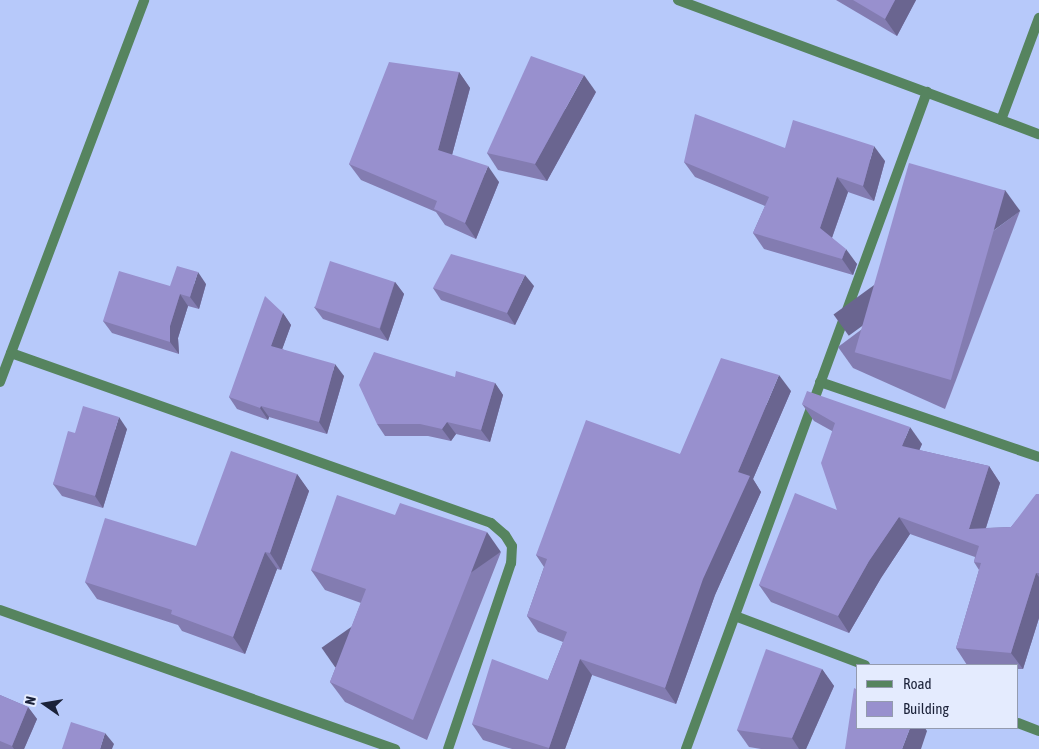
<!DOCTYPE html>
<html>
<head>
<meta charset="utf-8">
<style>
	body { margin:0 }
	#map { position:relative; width:1039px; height:749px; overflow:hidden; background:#b7c9fa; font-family:"Asap Condensed",sans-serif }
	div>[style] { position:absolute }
	.street>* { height:10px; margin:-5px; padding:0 5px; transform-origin:5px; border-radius:5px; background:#56845f }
	.wall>* { inset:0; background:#837cb1 }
	.shaded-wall>* { inset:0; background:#6a6590; transform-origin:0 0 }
	.building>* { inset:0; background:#9890ce; transform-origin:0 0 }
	span { translate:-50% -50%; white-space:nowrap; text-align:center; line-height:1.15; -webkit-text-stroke:4.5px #e4ebfe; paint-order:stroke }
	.legend { position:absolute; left:856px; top:664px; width:162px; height:65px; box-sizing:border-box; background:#e4ebfe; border:1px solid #949baf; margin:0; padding:6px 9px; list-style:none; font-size:15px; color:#1b2239 }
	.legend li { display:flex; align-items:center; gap:10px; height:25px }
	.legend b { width:25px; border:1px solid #949baf }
	.north { position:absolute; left:20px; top:679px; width:50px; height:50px; -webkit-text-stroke:4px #e4ebfe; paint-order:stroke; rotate:283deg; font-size:14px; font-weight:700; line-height:20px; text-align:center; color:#1b2239 }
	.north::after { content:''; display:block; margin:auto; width:18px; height:22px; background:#1b2239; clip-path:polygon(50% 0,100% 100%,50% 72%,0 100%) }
</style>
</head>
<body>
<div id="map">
	<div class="street">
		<i style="left:678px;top:0;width:385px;rotate:20.4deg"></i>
		<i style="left:1001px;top:120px;width:109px;rotate:-69.6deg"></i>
		<i style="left:11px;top:353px;width:509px;rotate:19.5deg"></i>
		<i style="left:491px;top:523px;width:18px;rotate:41deg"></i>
		<i style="left:505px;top:535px;width:13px;rotate:58deg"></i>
		<i style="left:512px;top:546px;width:17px;rotate:93deg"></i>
		<i style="left:511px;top:563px;width:196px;rotate:108.7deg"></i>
		<i style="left:0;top:382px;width:408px;rotate:-69.3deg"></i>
		<i style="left:820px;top:382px;width:231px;rotate:18.9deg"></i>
		<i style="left:0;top:610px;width:419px;rotate:19.4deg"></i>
		<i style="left:735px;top:616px;width:139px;rotate:20.7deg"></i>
		<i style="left:1018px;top:723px;width:22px;rotate:21deg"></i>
		<i style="left:686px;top:749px;width:700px;rotate:-69.86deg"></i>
	</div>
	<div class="wall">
		<i style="clip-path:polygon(836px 0,916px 0,897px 36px)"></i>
		<i style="clip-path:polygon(459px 72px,470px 88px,452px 155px,499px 182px,476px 239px,445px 225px,436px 212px,361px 180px,349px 164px)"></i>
		<i style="clip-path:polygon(596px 92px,547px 181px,498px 170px,487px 153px)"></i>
		<i style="clip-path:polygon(785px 148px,885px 161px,874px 201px,848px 192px,832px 238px,857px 264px,853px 275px,764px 249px,753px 233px,765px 206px,695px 177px,684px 162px)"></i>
		<i style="clip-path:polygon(1020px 211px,945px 409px,853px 368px,838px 347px)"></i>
		<i style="clip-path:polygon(395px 282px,404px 294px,388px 341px,323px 319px,314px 307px)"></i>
		<i style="clip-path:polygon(206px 284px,199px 309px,188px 306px,178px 338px,179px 354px,112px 333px,103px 321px,170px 286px)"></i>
		<i style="clip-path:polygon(534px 286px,515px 325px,441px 300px,433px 288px)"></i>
		<i style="clip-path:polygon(283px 313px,291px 325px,282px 349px,344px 376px,327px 434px,269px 417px,268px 420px,237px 409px,229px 397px)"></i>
		<i style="clip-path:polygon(455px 377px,495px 383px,503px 395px,490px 442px,456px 434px,451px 441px,428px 436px,385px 436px,377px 424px)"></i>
		<i style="clip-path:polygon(791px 391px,753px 479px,761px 492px,715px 595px,676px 704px,592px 675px,565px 749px,512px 749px,483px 740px,472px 724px,548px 680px,563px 642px,538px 632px,527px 616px,544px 567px,536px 555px,680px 454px)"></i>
		<i style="clip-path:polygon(802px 404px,922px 444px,919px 450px,989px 466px,1000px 483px,986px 528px,1011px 527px,1039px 494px,1039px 618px,1023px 669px,1018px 669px,1018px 665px,967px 665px,956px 648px,979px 570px,974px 562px,975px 557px,910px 534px,881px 578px,849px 633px,771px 602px,759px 585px,837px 510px,832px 431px,814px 421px)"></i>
		<i style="clip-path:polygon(127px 429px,103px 508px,62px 496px,53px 484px,75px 433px)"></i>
		<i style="clip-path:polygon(297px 474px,309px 491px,281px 570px,277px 569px,245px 654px,182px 631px,178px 625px,97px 599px,85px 582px,196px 546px)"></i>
		<i style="clip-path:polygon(501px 552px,427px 740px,345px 702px,330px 682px,361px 603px,325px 590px,311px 570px)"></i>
		<i style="clip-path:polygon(822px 669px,834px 686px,806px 749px,761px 749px,749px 747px,737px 730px)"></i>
		<i style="clip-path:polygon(0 695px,28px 707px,37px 719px,24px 749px,0 749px)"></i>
	</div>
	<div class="shaded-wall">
		<i style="clip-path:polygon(895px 0,916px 0,897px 36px,885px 19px)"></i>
		<i style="clip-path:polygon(459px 72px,470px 88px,449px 166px,438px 150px)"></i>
		<i style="clip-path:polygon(584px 75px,596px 92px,547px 181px,535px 164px)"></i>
		<i style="clip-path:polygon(874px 146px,885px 161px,874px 201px,863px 186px)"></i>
		<i style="clip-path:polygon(488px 166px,499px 182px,476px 239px,465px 223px)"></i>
		<i style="clip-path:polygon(837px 177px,848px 192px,830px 243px,820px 228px)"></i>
		<i style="left:1005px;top:190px;width:26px;height:212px;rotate:54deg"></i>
		<i style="clip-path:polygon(846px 249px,857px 264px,853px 275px,842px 259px)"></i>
		<i style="clip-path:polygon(198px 272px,206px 284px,199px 309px,190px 297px)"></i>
		<i style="clip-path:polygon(525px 275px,534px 286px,515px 325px,507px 313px)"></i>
		<i style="clip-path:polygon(395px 282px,404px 294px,388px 341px,380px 329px)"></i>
		<i style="clip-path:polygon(180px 294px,188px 306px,178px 338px,179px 354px,170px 342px,170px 326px)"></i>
		<i style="clip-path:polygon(283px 313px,291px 325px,279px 358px,271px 346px)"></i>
		<i style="clip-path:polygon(335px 364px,344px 376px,327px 434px,319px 422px)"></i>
		<i style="clip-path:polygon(779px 375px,791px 391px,753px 479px,761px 492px,715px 595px,676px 704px,665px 688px,738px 472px)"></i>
		<i style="clip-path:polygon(495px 383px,503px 395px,490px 442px,481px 430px)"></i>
		<i style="clip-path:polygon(261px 406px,269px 417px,268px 420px,260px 408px)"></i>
		<i style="clip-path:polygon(119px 417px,127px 429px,103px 508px,95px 496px)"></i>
		<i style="clip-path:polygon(447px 422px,456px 434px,451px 441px,442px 429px)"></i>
		<i style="clip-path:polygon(910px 427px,922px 444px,914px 463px,902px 446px)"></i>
		<i style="clip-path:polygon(989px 466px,1000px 483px,980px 546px,969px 529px)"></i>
		<i style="clip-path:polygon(297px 474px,309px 491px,281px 570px,270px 553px)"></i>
		<i style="clip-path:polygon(899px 517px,910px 534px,881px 578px,849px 633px,838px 616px,869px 561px)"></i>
		<i style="left:487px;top:532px;width:24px;height:202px;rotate:55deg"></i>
		<i style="clip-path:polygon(265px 552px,277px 569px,245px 654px,233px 637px)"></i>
		<i style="clip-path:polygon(1036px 573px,1039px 577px,1039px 618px,1023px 669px,1011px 653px)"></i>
		<i style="clip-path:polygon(580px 659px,592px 675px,565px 749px,549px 749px,549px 748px)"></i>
		<i style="clip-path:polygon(822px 669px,834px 686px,806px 749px,799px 749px,792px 738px)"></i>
		<i style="clip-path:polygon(28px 707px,37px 719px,24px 749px,14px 749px,12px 746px)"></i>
		<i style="clip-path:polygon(910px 728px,925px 728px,927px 731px,921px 749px,902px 749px)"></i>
		<i style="clip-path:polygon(105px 733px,114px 744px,112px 749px,100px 749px)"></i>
	</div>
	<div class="building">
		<i style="clip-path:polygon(853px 0,895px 0,885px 19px)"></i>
		<i style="clip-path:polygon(531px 56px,584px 75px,535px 164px,487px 153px)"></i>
		<i style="clip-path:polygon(389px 62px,459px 72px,438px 150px,488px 166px,465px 223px,434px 209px,437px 201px,349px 164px)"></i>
		<i style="clip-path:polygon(695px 114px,785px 148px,793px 120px,874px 146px,863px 186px,837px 177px,820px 228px,846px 249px,842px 259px,753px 233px,769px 197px,684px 162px)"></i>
		<i style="left:909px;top:163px;width:100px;height:197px;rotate:16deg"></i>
		<i style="clip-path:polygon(451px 254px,525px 275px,507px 313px,433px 288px)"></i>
		<i style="left:330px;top:261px;width:68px;height:49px;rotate:18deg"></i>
		<i style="clip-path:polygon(177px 266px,198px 272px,190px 297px,180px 294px,170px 326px,170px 342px,103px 321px,119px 271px,170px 286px)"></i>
		<i style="clip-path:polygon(265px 296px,283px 313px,271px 346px,335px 364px,319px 422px,261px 406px,260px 408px,229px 397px)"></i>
		<i style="clip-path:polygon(374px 352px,455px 377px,456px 371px,495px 383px,481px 430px,447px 422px,442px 429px,420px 424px,377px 424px,359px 385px)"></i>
		<i style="clip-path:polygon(721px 358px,779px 375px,738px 472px,750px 476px,703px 579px,665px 688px,580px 659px,549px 748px,472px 724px,492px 659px,548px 680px,567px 632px,527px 616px,547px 559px,536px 555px,586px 420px,680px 454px)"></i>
		<i style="clip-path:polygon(807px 391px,910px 427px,902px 446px,989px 466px,969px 529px,1011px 527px,1036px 494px,1039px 494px,1039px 573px,1036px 573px,1011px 653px,956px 648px,981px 563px,974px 562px,979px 546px,899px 517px,869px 561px,838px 616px,759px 585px,795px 493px,837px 510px,821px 463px,835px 423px,802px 404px)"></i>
		<i style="clip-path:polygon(83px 406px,119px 417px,95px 496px,53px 484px,68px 431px,75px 433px)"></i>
		<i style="clip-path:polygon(231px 451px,297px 474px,270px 553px,265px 552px,233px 637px,171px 614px,172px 610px,85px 582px,105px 518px,196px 546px)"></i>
		<i style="clip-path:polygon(337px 495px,395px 515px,400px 503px,487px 532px,413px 720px,330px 682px,366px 589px,311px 570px)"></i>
		<i style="clip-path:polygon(766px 649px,822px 669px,792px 738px,737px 730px)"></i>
		<i style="clip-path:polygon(854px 688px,858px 690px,858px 728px,910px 728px,902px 749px,845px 749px)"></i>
		<i style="clip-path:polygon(0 695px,28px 707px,12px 746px,0 741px)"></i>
		<i style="clip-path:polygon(71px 722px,105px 733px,100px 749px,62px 749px)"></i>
	</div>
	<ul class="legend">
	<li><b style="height:6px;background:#56845f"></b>Road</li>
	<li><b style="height:14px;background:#9890ce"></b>Building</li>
	</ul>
	<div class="north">N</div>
</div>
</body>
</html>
